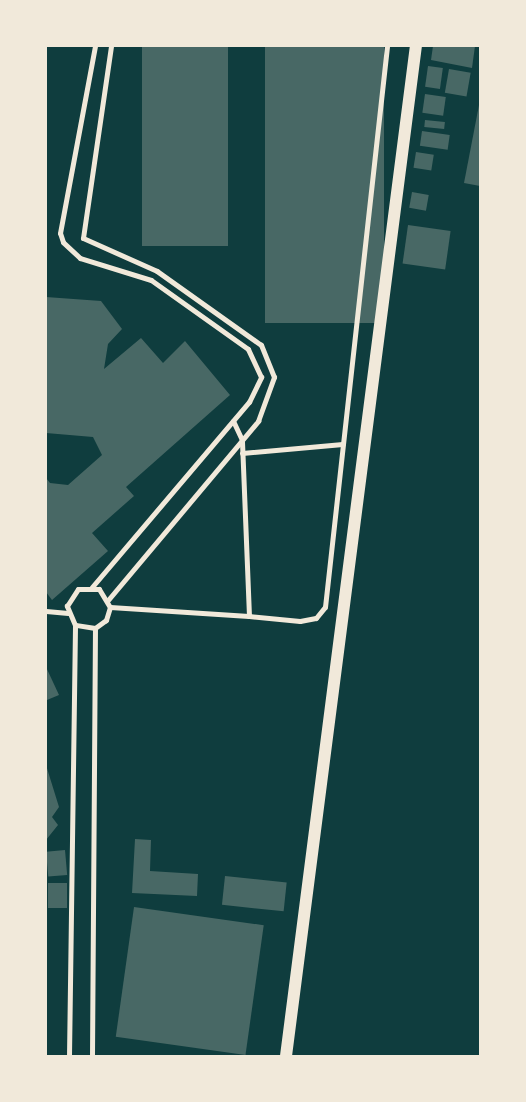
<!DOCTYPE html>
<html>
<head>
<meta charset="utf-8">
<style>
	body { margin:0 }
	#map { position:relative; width:526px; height:1102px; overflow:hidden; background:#0f3d3e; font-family:Mulish,sans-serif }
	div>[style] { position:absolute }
	.building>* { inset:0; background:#486865; transform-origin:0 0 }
	.service>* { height:5px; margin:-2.5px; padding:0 2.5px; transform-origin:2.5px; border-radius:2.5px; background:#f1e9da }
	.tertiary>* { height:12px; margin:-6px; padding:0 6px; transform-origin:6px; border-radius:6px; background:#f1e9da }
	span { translate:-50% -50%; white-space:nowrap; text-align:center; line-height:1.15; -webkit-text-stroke:7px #f1e9da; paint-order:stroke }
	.frame { position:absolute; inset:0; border:47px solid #f1e9da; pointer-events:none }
</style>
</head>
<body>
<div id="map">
	<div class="building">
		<i style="left:142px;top:46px;width:86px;height:200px"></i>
		<i style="left:265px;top:46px;width:119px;height:277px"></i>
		<i style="clip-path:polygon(433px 46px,475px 46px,472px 68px,431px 60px)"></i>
		<i style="left:428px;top:66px;width:15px;height:21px;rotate:8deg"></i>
		<i style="left:449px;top:69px;width:22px;height:24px;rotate:10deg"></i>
		<i style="left:425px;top:94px;width:21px;height:19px;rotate:8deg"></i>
		<i style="clip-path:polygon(479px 105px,480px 105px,480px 186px,464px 183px)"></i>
		<i style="left:425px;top:120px;width:20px;height:7px;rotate:6deg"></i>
		<i style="left:422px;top:131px;width:28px;height:15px;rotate:8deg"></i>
		<i style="left:416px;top:152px;width:18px;height:16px;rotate:9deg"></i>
		<i style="left:412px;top:192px;width:17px;height:16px;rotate:10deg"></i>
		<i style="left:408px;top:225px;width:43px;height:39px;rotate:8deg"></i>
		<i style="clip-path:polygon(46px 297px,101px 301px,122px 329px,108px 344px,104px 369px,141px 338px,163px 363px,185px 341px,230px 395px,126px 487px,134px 496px,92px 533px,108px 551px,52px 600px,46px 592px,46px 478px,50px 483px,68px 485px,102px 455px,93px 437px,46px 433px)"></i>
		<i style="clip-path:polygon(46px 667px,59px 695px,47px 700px,46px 697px)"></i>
		<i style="clip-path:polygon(46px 765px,59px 807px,52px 817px,58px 825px,46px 840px)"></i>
		<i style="clip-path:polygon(135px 839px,151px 840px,150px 871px,198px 874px,197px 896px,132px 893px)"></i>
		<i style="left:65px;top:850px;width:25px;height:19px;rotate:85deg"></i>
		<i style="left:225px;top:876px;width:62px;height:29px;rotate:6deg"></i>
		<i style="left:48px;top:883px;width:19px;height:25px"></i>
		<i style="left:134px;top:907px;width:131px;height:131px;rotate:8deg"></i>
	</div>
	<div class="service">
		<i style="left:242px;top:453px;width:101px;rotate:-5.1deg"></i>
		<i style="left:92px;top:587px;width:243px;rotate:-49.7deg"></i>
		<i style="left:249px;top:402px;width:28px;rotate:-64deg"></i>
		<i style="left:261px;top:377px;width:31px;rotate:-115deg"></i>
		<i style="left:248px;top:349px;width:119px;rotate:-144.6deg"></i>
		<i style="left:151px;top:280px;width:74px;rotate:-162.8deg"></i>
		<i style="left:80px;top:258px;width:23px;rotate:-137deg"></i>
		<i style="left:63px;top:242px;width:9px;rotate:-108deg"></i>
		<i style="left:60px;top:233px;width:190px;rotate:-79.4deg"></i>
		<i style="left:108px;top:600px;width:234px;rotate:-50deg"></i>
		<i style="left:258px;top:421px;width:47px;rotate:-70deg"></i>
		<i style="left:274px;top:377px;width:35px;rotate:-112deg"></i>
		<i style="left:261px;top:345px;width:128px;rotate:-144.6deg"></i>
		<i style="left:157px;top:271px;width:81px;rotate:-156deg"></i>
		<i style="left:83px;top:238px;width:194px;rotate:-81.7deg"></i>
		<i style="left:110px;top:607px;width:139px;rotate:3.7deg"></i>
		<i style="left:249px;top:616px;width:176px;rotate:-92.3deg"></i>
		<i style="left:242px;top:440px;width:21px;rotate:-115deg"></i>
		<i style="left:46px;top:611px;width:22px;rotate:5deg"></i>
		<i style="left:249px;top:616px;width:51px;rotate:5.6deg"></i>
		<i style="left:300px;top:621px;width:16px;rotate:-11deg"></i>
		<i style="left:316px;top:618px;width:14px;rotate:-51deg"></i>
		<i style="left:325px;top:607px;width:564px;rotate:-83.69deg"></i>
		<i style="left:69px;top:1056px;width:431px;rotate:-89.2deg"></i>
		<i style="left:75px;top:625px;width:21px;rotate:-113deg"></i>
		<i style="left:67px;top:606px;width:20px;rotate:-57deg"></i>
		<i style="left:78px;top:589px;width:21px"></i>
		<i style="left:99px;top:589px;width:21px;rotate:59deg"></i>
		<i style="left:110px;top:607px;width:14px;rotate:107deg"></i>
		<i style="left:106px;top:620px;width:14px;rotate:144deg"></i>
		<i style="left:95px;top:628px;width:20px;rotate:-171deg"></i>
		<i style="left:92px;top:1056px;width:428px;rotate:-89.6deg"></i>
	</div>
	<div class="tertiary">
		<i style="left:286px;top:1056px;width:1018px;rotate:-82.67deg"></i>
	</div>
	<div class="frame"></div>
</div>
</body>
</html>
